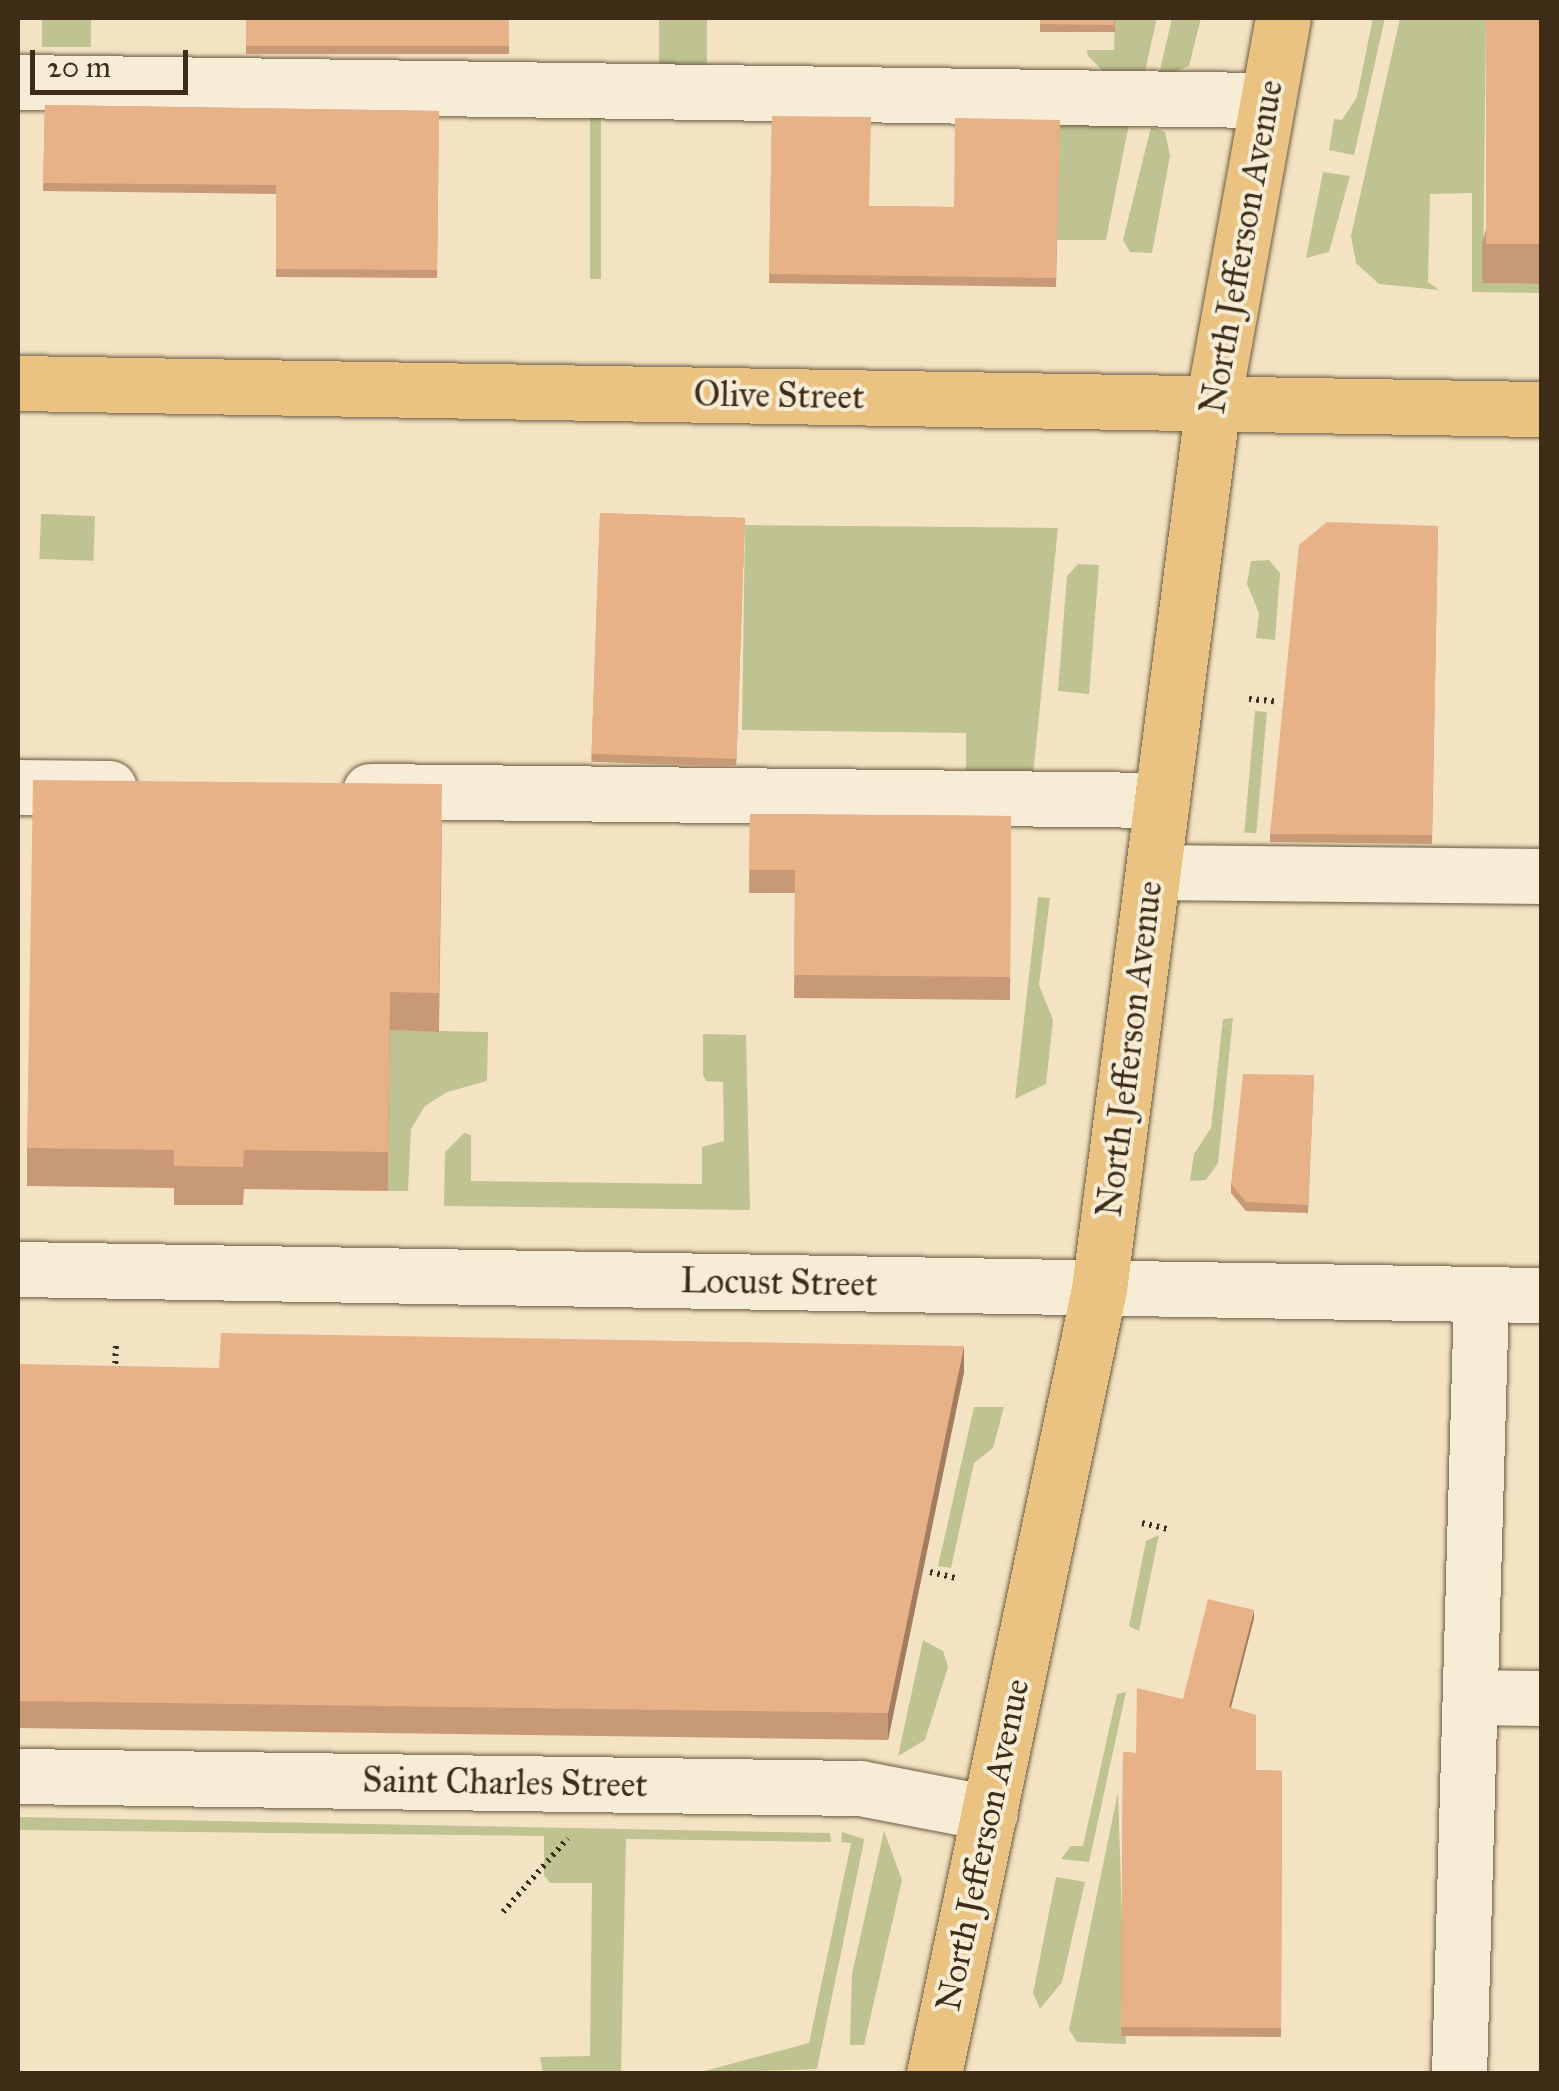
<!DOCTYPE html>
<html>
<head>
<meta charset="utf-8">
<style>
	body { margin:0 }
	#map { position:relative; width:1559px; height:2091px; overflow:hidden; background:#f3e3c2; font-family:"IM FELL Great Primer",serif }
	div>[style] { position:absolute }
	.green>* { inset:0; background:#bec391; transform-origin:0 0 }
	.path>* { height:6px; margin-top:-3px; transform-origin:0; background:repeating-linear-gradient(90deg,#3e2c17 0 2.5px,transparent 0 7.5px) }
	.roads { filter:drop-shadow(0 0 2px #6b5a42) drop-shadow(0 0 2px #6b5a42) }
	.minor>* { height:55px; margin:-27.5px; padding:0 27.5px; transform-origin:27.5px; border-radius:27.5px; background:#f7edd7 }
	.major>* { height:55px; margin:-27.5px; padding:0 27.5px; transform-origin:27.5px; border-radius:27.5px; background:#eac281 }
	.wall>* { inset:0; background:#c89976; transform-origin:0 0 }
	.shaded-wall>* { inset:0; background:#a27d60 }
	.building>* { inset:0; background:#e8b289; transform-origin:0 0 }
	span { translate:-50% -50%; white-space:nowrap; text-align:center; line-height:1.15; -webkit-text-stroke:8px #f7edd7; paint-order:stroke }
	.street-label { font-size:35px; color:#3e2c17 }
	.frame { position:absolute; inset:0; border:20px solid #3e2c17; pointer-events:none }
	.scale { position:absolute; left:30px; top:50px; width:158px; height:45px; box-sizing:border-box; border:5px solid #3e2c17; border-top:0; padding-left:12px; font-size:30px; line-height:35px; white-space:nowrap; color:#3e2c17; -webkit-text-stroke:8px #f7edd7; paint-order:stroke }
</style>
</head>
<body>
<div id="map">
	<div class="green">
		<i style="left:42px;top:18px;width:49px;height:29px"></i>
		<i style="left:659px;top:18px;width:48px;height:48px"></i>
		<i style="clip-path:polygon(1115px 18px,1157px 18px,1144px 75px,1108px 76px,1088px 56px,1087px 50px,1114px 50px)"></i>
		<i style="clip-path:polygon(1172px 18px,1201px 18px,1189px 66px,1158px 79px)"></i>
		<i style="clip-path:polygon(1373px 18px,1385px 18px,1354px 155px,1329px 150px,1334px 119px,1342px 120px,1357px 97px)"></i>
		<i style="clip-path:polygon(1400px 18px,1486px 18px,1483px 283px,1541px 284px,1541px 293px,1472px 292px,1472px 193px,1430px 194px,1428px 282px,1439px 290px,1379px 284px,1356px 263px,1351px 236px)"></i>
		<i style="left:590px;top:117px;width:11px;height:162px"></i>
		<i style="clip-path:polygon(1060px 123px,1129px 124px,1106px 240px,1057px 240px)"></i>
		<i style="clip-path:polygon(1151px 127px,1165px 132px,1170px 156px,1152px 253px,1130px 252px,1123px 240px)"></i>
		<i style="clip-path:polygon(1323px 172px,1350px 176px,1329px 252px,1306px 258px)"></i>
		<i style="left:41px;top:514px;width:54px;height:45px;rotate:2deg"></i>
		<i style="clip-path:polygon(745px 525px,1058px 528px,1032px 785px,966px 784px,966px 733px,742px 730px)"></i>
		<i style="clip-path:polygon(1251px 561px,1269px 560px,1280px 573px,1275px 640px,1256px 638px,1259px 613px,1247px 584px)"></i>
		<i style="clip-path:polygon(1078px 564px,1099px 565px,1089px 694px,1058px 691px,1067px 576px)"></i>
		<i style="left:1255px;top:711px;width:12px;height:122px;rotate:5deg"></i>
		<i style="clip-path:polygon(1038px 897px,1050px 898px,1039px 985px,1053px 1020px,1046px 1084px,1015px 1099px)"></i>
		<i style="clip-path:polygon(1233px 1018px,1218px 1163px,1206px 1180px,1190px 1181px,1194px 1154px,1211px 1128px,1223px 1019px)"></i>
		<i style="clip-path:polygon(390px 1030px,488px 1032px,487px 1081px,447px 1092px,425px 1106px,411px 1129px,408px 1191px,388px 1191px)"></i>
		<i style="clip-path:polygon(703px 1034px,746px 1035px,750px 1210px,444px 1206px,445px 1152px,464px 1133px,471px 1135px,471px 1181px,702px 1184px,702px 1147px,724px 1141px,723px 1082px,706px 1081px,703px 1074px)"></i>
		<i style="clip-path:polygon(974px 1407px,1004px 1407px,993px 1448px,974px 1463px,951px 1568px,938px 1566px)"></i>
		<i style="clip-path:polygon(1159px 1535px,1139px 1631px,1129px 1626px,1146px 1541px)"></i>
		<i style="clip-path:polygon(923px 1640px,943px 1651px,948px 1667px,925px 1740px,898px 1756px)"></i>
		<i style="clip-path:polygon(1126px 1692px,1089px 1862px,1061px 1859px,1071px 1846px,1083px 1846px,1117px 1694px)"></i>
		<i style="clip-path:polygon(1118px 1792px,1126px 2044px,1077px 2042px,1069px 2030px)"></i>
		<i style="clip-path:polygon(18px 1817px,830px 1833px,831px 1842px,626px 1839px,621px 2073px,543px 2074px,540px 2057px,590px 2056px,592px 1883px,550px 1883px,544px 1875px,544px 1836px,18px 1830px)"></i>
		<i style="clip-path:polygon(884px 1831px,902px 1880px,864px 2045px,850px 2045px,852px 1974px)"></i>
		<i style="clip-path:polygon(842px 1832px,864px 1839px,863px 1846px,817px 2069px,697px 2073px,809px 2043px,851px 1843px,841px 1842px)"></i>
		<i style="clip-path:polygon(1056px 1877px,1085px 1882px,1062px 1982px,1040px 2009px,1033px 1993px)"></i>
	</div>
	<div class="path">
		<i style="left:1249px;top:699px;width:25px;rotate:5deg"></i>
		<i style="left:115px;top:1371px;width:27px;rotate:-88deg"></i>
		<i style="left:1142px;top:1523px;width:26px;rotate:13deg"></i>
		<i style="left:930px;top:1572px;width:26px;rotate:13deg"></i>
		<i style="left:503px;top:1912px;width:98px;rotate:-48.7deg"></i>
	</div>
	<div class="roads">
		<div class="minor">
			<i style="left:18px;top:82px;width:1250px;rotate:0.83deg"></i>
			<i style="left:18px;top:787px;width:91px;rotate:0.6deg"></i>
			<i style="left:370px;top:791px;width:792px;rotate:0.65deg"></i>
			<i style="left:1153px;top:872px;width:389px;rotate:0.6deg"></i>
			<i style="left:18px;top:1269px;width:1524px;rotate:0.98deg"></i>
			<i style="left:1470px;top:1697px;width:72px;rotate:0.8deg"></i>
			<i style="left:18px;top:1776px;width:842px;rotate:0.82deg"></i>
			<i style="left:860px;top:1788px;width:132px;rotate:10.9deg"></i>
			<i style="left:1459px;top:2074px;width:780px;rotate:-88.38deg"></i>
		</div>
		<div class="major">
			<i style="left:18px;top:383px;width:1524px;rotate:0.98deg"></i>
			<i style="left:934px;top:2074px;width:802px;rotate:-78.13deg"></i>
			<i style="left:1099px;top:1289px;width:893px;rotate:-82.67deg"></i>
			<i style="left:1213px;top:403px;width:391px;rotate:-79.7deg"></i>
		</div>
	</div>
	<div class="wall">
		<i style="left:246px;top:18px;width:263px;height:36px"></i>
		<i style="left:1040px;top:18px;width:75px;height:14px"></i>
		<i style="clip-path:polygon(1542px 18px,1542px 284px,1482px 283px,1482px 244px)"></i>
		<i style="clip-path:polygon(45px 105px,439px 111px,437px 278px,276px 277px,276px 194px,43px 191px)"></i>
		<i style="clip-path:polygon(772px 116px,869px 206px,954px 207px,1060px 120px,1056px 287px,769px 283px)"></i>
		<i style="left:600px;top:513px;width:145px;height:249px;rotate:2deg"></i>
		<i style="clip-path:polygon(1438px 526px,1432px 844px,1270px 842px,1270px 834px)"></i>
		<i style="clip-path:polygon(750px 814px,1011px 816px,1010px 1000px,794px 998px,795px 893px,749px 893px)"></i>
		<i style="clip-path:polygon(442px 823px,439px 1032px,390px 1030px,388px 1191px,244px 1189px,243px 1205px,174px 1205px,174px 1188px,27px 1186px,27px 1148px)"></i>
		<i style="clip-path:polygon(1314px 1075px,1308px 1213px,1246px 1211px,1231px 1193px,1231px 1184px)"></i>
		<i style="clip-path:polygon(219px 1368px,964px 1372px,888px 1740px,18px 1728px,18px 1446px)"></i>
		<i style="clip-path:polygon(1254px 1618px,1231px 1707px,1256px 1770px,1282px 1771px,1281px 2037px,1121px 2036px,1123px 1752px,1136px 1753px)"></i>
	</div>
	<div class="shaded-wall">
		<i style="clip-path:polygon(964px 1346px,964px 1372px,888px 1740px,888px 1713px)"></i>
		<i style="clip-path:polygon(1254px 1610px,1254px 1618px,1229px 1715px,1229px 1707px)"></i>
	</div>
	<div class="building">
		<i style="left:246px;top:18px;width:263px;height:28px"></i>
		<i style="clip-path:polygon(1040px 18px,1114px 18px,1114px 25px,1040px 24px)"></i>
		<i style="left:1486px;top:18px;width:56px;height:226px"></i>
		<i style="clip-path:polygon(45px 105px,439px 111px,437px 270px,276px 269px,276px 185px,43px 183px)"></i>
		<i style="clip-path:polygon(772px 116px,871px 117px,869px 206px,954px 207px,955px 118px,1060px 120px,1056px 278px,769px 274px)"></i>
		<i style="left:600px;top:513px;width:145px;height:241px;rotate:2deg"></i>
		<i style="clip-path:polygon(1327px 522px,1438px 526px,1432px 835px,1270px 834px,1299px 545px)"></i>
		<i style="clip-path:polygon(33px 780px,442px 784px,439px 993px,390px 992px,388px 1152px,244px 1150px,243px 1167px,174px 1166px,174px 1150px,27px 1148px)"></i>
		<i style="clip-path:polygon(750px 814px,1011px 816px,1010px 977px,794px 975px,795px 870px,749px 870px)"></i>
		<i style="clip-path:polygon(1243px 1074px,1314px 1075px,1308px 1205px,1246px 1202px,1231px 1184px)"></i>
		<i style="clip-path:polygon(221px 1333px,964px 1346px,888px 1713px,18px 1701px,18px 1446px,19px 1364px,219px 1368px)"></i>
		<i style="clip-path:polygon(1208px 1599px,1254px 1610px,1229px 1707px,1256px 1715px,1256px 1770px,1282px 1771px,1281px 2028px,1121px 2027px,1123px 1752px,1136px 1753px,1137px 1688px,1183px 1699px)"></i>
	</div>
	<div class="street-label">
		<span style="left:1242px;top:247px;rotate:-80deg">North Jefferson Avenue</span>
		<span style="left:779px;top:396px;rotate:1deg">Olive Street</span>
		<span style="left:1130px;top:1049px;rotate:-83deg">North Jefferson Avenue</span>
		<span style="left:779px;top:1283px;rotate:1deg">Locust Street</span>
		<span style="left:505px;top:1783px;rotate:1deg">Saint Charles Street</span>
		<span style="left:983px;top:1845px;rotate:-78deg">North Jefferson Avenue</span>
	</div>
	<div class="frame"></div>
	<div class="scale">20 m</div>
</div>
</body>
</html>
